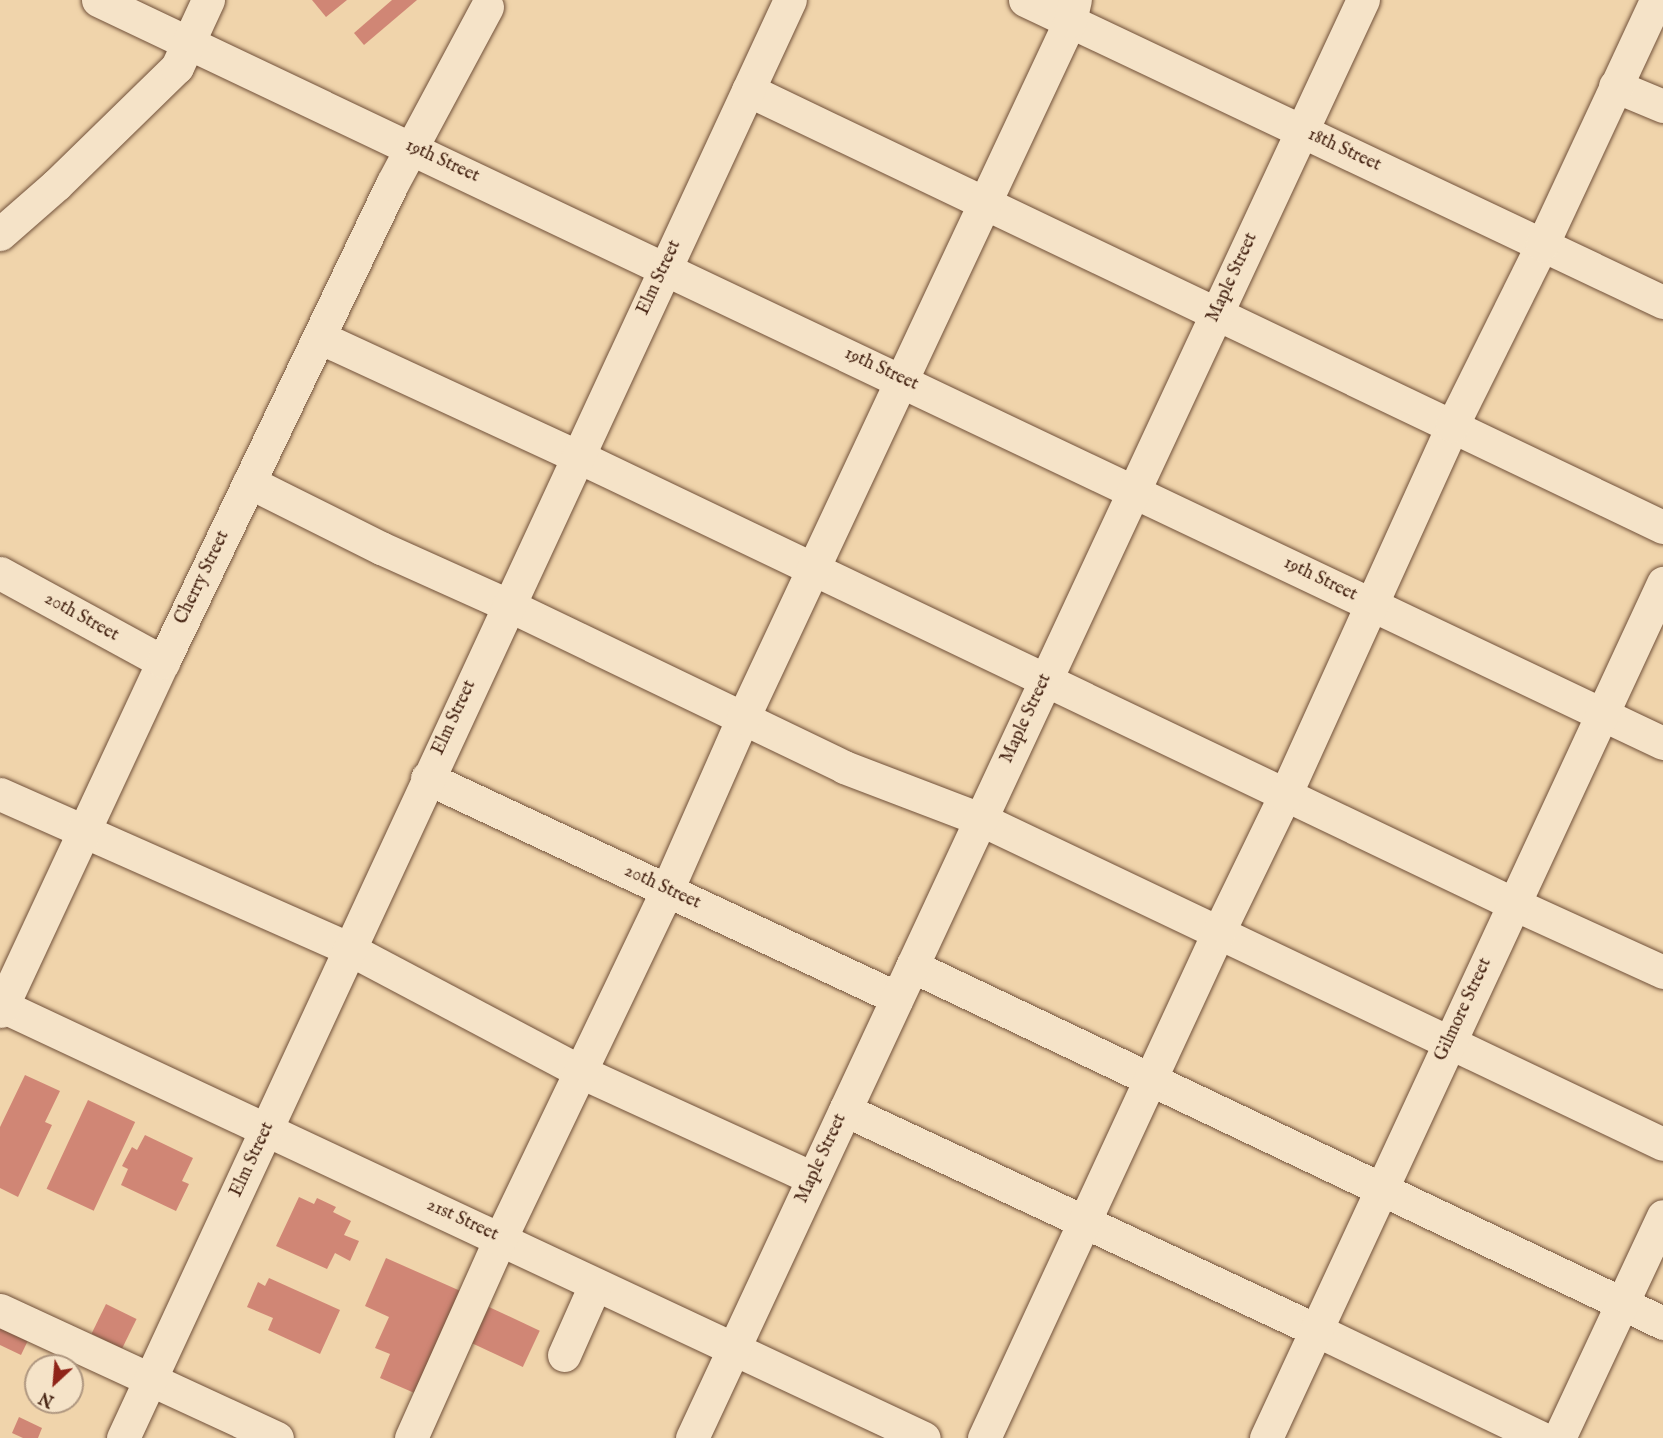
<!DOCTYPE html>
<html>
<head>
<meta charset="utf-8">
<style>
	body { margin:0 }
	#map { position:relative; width:1663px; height:1438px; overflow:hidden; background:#f0d4ab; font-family:"IM FELL English",serif }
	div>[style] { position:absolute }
	.building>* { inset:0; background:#d08675; transform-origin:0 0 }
	.roads { filter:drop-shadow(0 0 2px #71513a) drop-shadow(0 0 2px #71513a) }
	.minor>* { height:33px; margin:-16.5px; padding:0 16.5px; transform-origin:16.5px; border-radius:16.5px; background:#f5e3c8 }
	span { translate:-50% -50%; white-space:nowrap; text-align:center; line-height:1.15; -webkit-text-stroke:4.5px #f5e3c8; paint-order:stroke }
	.street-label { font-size:18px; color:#472514 }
	.north { position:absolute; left:24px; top:1354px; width:60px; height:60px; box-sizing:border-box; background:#f5e3c8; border:2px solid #af9780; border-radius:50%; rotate:206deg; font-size:16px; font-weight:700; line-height:24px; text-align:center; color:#472514 }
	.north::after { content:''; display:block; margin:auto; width:21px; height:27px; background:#8f2418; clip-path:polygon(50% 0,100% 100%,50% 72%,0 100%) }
</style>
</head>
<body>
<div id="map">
	<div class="building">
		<i style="clip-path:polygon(312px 0,347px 0,326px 17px)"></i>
		<i style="clip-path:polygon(392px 0,417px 0,364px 45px,354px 33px)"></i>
		<i style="clip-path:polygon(25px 1075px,60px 1091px,45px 1122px,52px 1125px,18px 1197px,0 1188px,0 1127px)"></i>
		<i style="left:88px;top:1100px;width:52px;height:98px;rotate:25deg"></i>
		<i style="clip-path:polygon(145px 1135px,193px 1158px,182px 1181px,189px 1184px,176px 1211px,121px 1185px,128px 1169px,122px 1166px,132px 1147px,137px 1150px)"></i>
		<i style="clip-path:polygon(299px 1197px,314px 1204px,317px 1198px,336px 1207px,333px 1212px,351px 1221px,344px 1235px,359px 1241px,350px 1261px,335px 1253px,327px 1269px,276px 1246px)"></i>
		<i style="clip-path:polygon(386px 1258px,465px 1293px,419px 1395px,380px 1378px,390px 1354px,375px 1348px,389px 1317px,365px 1306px)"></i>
		<i style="clip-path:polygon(269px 1278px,340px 1310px,320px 1354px,268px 1330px,273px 1318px,247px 1307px,258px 1282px,265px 1286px)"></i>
		<i style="left:106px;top:1304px;width:34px;height:33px;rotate:26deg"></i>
		<i style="left:489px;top:1307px;width:56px;height:40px;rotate:25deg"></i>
		<i style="clip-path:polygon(0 1317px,32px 1332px,21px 1355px,0 1345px)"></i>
		<i style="clip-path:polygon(19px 1417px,42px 1428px,38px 1438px,23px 1438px,12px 1433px)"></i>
	</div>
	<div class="roads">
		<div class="minor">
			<i style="left:98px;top:0;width:1732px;rotate:25.4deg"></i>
			<i style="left:1025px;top:0;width:706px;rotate:25.33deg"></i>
			<i style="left:1615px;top:86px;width:52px;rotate:22.6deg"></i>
			<i style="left:748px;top:90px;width:1014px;rotate:25.53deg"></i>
			<i style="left:0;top:234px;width:74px;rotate:-41.2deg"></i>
			<i style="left:56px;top:185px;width:169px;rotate:-44.3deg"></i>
			<i style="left:177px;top:67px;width:74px;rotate:-65.2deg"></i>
			<i style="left:319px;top:337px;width:284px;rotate:24.8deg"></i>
			<i style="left:577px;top:456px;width:1039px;rotate:25.55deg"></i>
			<i style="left:1514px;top:904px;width:164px;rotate:24.5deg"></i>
			<i style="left:249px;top:482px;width:148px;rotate:26.6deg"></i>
			<i style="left:381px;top:548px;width:139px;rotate:24.2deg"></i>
			<i style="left:508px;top:605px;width:373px;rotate:25.7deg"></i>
			<i style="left:844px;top:767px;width:146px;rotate:20.9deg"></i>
			<i style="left:980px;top:819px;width:756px;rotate:25.45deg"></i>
			<i style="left:0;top:573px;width:186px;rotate:28.6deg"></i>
			<i style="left:427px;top:778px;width:519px;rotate:25.08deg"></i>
			<i style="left:0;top:794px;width:382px;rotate:23.9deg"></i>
			<i style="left:349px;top:949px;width:263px;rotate:27.9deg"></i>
			<i style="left:581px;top:1072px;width:255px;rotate:24.6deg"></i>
			<i style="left:912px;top:966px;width:832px;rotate:25.42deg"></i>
			<i style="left:0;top:1005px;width:1020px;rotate:25.11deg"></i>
			<i style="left:0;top:1011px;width:385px;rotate:-65deg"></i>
			<i style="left:163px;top:662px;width:530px;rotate:-64.4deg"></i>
			<i style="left:392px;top:184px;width:201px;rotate:-61.8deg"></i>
			<i style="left:845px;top:1110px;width:520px;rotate:25.04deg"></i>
			<i style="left:1316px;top:1330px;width:250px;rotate:25.6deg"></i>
			<i style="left:0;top:1310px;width:305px;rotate:24.8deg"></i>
			<i style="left:564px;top:1355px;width:77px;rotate:-66.1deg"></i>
			<i style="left:123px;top:1438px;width:1585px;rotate:-65.12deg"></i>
			<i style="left:411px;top:1438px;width:218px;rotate:-65.9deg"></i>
			<i style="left:500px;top:1239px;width:387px;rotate:-64.4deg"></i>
			<i style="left:667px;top:890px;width:188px;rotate:-66.2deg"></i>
			<i style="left:743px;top:718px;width:770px;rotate:-64.87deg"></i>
			<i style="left:1070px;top:21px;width:22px;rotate:-77deg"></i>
			<i style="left:692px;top:1438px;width:1587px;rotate:-64.99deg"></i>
			<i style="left:984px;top:1438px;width:557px;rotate:-65.14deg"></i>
			<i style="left:1218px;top:933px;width:153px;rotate:-64.1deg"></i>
			<i style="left:1285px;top:795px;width:405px;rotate:-65.6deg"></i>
			<i style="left:1452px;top:426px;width:202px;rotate:-63.6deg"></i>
			<i style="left:1542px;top:245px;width:270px;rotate:-65deg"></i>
			<i style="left:1266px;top:1438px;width:943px;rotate:-65.09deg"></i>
			<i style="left:1559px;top:1438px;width:245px;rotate:-64.9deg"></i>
		</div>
	</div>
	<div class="street-label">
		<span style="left:1344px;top:151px;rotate:25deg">18th Street</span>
		<span style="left:442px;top:162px;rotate:25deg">19th Street</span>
		<span style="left:660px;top:278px;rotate:-65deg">Elm Street</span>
		<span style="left:1233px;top:278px;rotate:-65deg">Maple Street</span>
		<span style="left:881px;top:370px;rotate:25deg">19th Street</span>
		<span style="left:203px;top:578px;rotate:-64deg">Cherry Street</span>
		<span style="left:1320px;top:580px;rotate:26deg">19th Street</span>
		<span style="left:81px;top:618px;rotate:29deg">20th Street</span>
		<span style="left:455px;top:718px;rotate:-65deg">Elm Street</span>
		<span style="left:1027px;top:719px;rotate:-65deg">Maple Street</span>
		<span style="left:662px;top:888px;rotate:25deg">20th Street</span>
		<span style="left:1464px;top:1010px;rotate:-65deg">Gilmore Street</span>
		<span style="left:822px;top:1159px;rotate:-65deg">Maple Street</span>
		<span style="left:253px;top:1160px;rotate:-65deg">Elm Street</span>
		<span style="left:462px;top:1221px;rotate:25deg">21st Street</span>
	</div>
	<div class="north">N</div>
</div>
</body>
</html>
